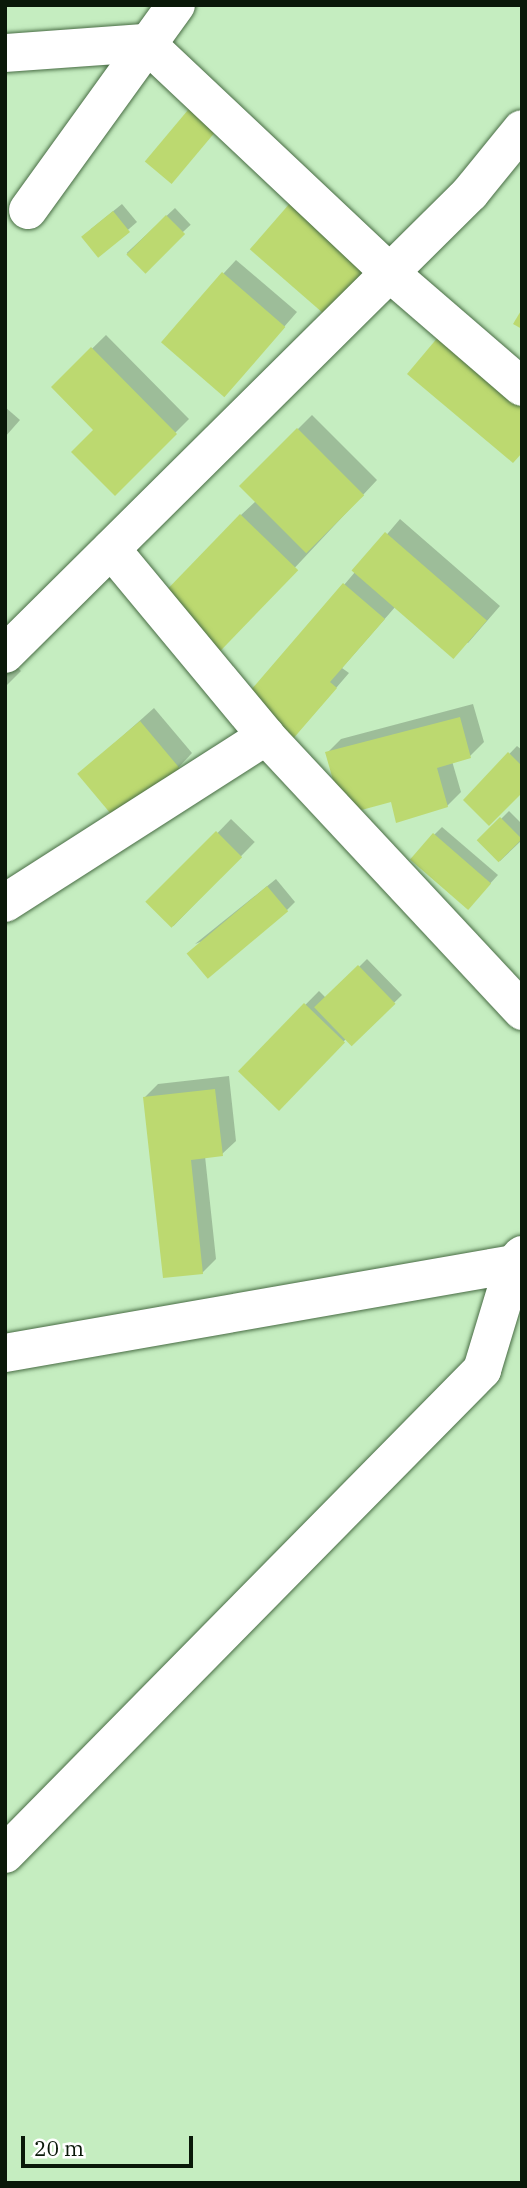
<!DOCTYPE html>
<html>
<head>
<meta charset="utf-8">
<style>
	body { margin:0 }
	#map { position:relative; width:527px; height:2188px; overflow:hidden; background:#c5edc0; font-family:"IBM Plex Serif",serif }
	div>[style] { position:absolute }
	.shadow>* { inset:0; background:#0003; transform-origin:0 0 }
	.building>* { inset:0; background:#bcd970; transform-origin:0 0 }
	.roads { filter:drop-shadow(0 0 2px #486c44) drop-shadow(0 0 2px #486c44) }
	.minor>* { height:38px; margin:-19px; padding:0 19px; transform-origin:19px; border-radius:19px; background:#fff }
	span { translate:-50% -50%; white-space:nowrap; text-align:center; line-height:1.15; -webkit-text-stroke:7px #fff; paint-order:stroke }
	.frame { position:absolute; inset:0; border:7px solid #0a1809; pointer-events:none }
	.scale { position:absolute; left:21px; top:2136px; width:172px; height:32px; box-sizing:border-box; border:4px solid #0a1809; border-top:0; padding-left:9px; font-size:21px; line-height:24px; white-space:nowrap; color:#0a1809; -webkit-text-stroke:5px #fff; paint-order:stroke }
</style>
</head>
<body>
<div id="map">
	<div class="shadow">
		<i style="clip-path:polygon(122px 204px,137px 222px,99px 255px,91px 229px)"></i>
		<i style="left:175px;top:208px;width:23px;height:66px;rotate:47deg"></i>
		<i style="clip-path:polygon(236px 260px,297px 312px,237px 381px,223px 274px)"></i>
		<i style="clip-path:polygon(106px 335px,189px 419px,115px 493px,95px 430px,53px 387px)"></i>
		<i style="clip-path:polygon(5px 407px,20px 420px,5px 437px)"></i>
		<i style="clip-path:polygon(312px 415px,377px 480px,200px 669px,241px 515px,256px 501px,241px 486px)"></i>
		<i style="clip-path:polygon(400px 519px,500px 606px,468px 643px,396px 606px,342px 668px,349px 673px,305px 724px,344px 585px)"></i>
		<i style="clip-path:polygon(5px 655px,21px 671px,5px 687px)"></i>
		<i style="clip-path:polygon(473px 704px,484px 742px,470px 756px,452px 761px,461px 792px,447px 806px,392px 800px,327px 753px,341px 739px)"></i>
		<i style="clip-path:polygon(154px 708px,192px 753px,179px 767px,80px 774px)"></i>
		<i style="clip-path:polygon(517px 746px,522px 750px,522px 790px,465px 800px)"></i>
		<i style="clip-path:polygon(509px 811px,522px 824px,522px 840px,500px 861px,480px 840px)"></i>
		<i style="left:231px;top:819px;width:33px;height:117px;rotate:44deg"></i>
		<i style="clip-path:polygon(442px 827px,498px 875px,476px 899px,434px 835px)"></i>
		<i style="clip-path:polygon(276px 879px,295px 902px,287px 910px,195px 944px)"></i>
		<i style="clip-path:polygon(367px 959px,402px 995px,352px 1044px,347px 1038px,278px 1107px,240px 1071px,319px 991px,327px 999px)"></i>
		<i style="clip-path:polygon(229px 1076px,236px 1141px,222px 1154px,205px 1156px,216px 1259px,202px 1273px,144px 1098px,158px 1084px)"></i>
	</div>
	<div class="building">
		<i style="left:193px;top:104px;width:35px;height:75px;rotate:40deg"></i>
		<i style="left:297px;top:195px;width:103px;height:72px;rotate:41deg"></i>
		<i style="left:113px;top:211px;width:27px;height:41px;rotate:51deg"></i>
		<i style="left:166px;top:215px;width:27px;height:56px;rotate:45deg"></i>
		<i style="left:222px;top:272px;width:84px;height:93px;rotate:41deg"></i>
		<i style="clip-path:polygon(522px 309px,522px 329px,513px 324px)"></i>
		<i style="clip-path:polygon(444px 330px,522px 394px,522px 453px,513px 463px,407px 374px)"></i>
		<i style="clip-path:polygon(91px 347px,177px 434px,115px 496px,71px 452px,93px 430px,51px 387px)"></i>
		<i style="left:297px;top:428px;width:95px;height:82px;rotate:45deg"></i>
		<i style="left:240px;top:514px;width:81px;height:141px;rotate:44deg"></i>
		<i style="left:385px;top:532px;width:135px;height:51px;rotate:41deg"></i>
		<i style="clip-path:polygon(343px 583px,385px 619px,330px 682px,337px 688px,292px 740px,244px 698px)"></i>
		<i style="clip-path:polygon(460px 717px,471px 758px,437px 768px,448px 807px,396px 823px,391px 802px,343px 815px,325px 752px)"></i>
		<i style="left:140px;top:721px;width:62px;height:82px;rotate:50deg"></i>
		<i style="clip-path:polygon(508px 752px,522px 766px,522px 793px,489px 826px,463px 800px)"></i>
		<i style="left:500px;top:817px;width:31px;height:33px;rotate:45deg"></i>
		<i style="left:216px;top:831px;width:37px;height:100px;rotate:45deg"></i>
		<i style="left:433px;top:833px;width:77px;height:35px;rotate:41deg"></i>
		<i style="left:267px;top:886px;width:33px;height:105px;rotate:50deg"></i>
		<i style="left:358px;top:965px;width:54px;height:61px;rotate:46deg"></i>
		<i style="left:304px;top:1003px;width:57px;height:95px;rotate:44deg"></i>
		<i style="clip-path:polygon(215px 1089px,223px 1156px,191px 1160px,203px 1274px,163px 1278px,143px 1097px)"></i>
	</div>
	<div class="roads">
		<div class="minor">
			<i style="left:5px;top:53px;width:141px;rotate:-4.1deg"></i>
			<i style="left:146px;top:43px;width:335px;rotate:43.3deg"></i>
			<i style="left:390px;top:273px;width:174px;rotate:40.8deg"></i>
			<i style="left:28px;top:210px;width:253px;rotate:-54.2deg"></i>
			<i style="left:111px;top:549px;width:243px;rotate:50.3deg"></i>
			<i style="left:266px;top:736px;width:376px;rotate:47deg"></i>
			<i style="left:5px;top:654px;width:655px;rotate:-44.75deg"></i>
			<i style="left:470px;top:193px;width:82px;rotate:-50.9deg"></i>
			<i style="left:5px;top:903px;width:310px;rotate:-32.6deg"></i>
			<i style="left:5px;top:1353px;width:517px;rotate:-9.92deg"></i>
			<i style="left:514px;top:1264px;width:11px;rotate:41deg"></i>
			<i style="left:5px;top:1854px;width:680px;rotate:-45.42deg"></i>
			<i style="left:482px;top:1370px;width:111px;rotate:-73.2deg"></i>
			<i style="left:514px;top:1264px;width:12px;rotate:-48deg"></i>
		</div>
	</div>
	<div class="frame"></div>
	<div class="scale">20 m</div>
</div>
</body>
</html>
